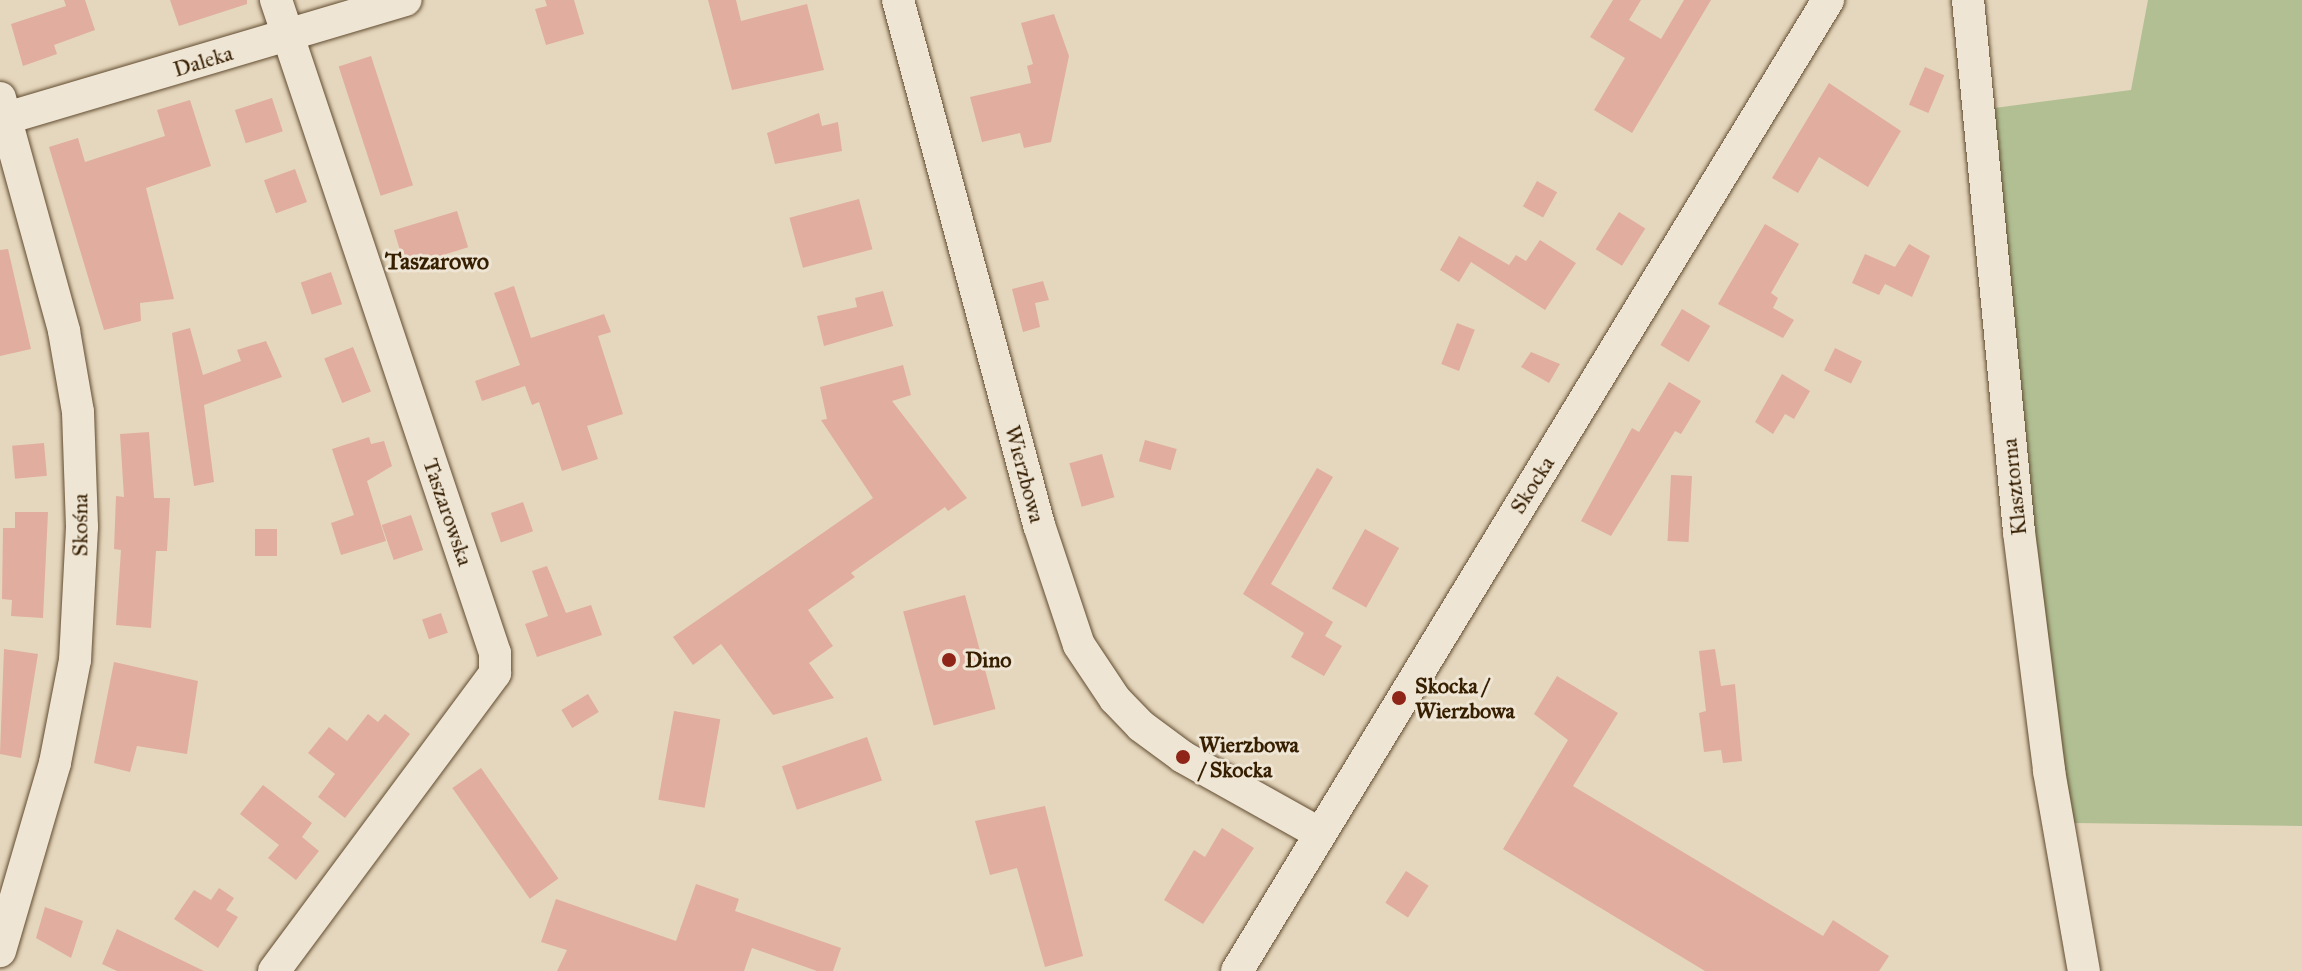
<!DOCTYPE html>
<html>
<head>
<meta charset="utf-8">
<style>
	body { margin:0 }
	#map { position:relative; width:2302px; height:971px; overflow:hidden; background:#e5d7bd; font-family:"IM FELL Great Primer",serif }
	div>[style] { position:absolute }
	.green>* { inset:0; background:#b1bf93 }
	.building>* { inset:0; background:#e0ad9e; transform-origin:0 0 }
	.roads { filter:drop-shadow(0 0 2px #624c30) drop-shadow(0 0 2px #624c30) }
	.minor>* { height:32px; margin:-16px; padding:0 16px; transform-origin:16px; border-radius:16px; background:#eee5d4 }
	.dots>* { width:22px; height:22px; translate:-50% -50%; box-sizing:border-box; border:4px solid #eee5d4; border-radius:50% }
	span { translate:-50% -50%; white-space:nowrap; text-align:center; line-height:1.15; -webkit-text-stroke:6px #eee5d4; paint-order:stroke }
	.street-label { font-size:22px; color:#361e01 }
	.poi-label { font-size:22px; color:#361e01; font-weight:700 }
	.left { translate:0 -50%; text-align:left }
	.neighbourhood-label { font-size:24px; color:#361e01; font-weight:700 }
</style>
</head>
<body>
<div id="map">
	<div class="green">
		<i style="clip-path:polygon(2148px 0,2302px 0,2302px 826px,2073px 823px,2031px 554px,1987px 109px,2131px 90px)"></i>
	</div>
	<div class="building">
		<i style="clip-path:polygon(64px 0,85px 0,95px 30px,54px 45px,57px 54px,23px 66px,11px 24px,66px 6px)"></i>
		<i style="clip-path:polygon(170px 0,247px 0,247px 4px,179px 26px)"></i>
		<i style="clip-path:polygon(545px 0,574px 0,584px 34px,546px 45px,535px 9px,547px 6px)"></i>
		<i style="clip-path:polygon(708px 0,736px 0,741px 21px,807px 4px,824px 70px,732px 90px)"></i>
		<i style="clip-path:polygon(1613px 0,1641px 0,1629px 20px,1661px 39px,1684px 0,1711px 0,1632px 133px,1594px 110px,1625px 58px,1590px 37px)"></i>
		<i style="clip-path:polygon(1054px 14px,1069px 56px,1051px 142px,1024px 148px,1020px 133px,982px 142px,970px 97px,1031px 83px,1027px 66px,1033px 64px,1021px 23px)"></i>
		<i style="left:371px;top:56px;width:136px;height:34px;rotate:72deg"></i>
		<i style="left:1925px;top:67px;width:21px;height:41px;rotate:23deg"></i>
		<i style="clip-path:polygon(1829px 83px,1901px 131px,1868px 187px,1819px 157px,1798px 193px,1772px 178px)"></i>
		<i style="left:272px;top:98px;width:35px;height:39px;rotate:72deg"></i>
		<i style="clip-path:polygon(190px 100px,211px 166px,146px 188px,174px 299px,140px 303px,141px 321px,104px 330px,49px 147px,78px 138px,85px 162px,165px 136px,157px 110px)"></i>
		<i style="clip-path:polygon(819px 113px,822px 126px,838px 122px,842px 151px,775px 164px,767px 133px)"></i>
		<i style="left:295px;top:169px;width:35px;height:33px;rotate:70deg"></i>
		<i style="left:1537px;top:181px;width:23px;height:29px;rotate:29deg"></i>
		<i style="left:859px;top:199px;width:52px;height:72px;rotate:75deg"></i>
		<i style="left:457px;top:211px;width:38px;height:66px;rotate:73deg"></i>
		<i style="left:1619px;top:212px;width:31px;height:44px;rotate:32deg"></i>
		<i style="clip-path:polygon(1765px 224px,1799px 244px,1771px 293px,1778px 298px,1773px 308px,1794px 320px,1783px 338px,1718px 304px)"></i>
		<i style="clip-path:polygon(1459px 236px,1509px 265px,1516px 255px,1526px 261px,1540px 240px,1576px 263px,1545px 310px,1471px 262px,1459px 282px,1440px 270px)"></i>
		<i style="clip-path:polygon(1909px 244px,1930px 256px,1912px 297px,1885px 284px,1879px 295px,1852px 283px,1865px 254px,1895px 267px)"></i>
		<i style="clip-path:polygon(8px 249px,31px 349px,0 356px,0 250px)"></i>
		<i style="left:331px;top:272px;width:34px;height:32px;rotate:71deg"></i>
		<i style="clip-path:polygon(1043px 281px,1049px 300px,1035px 303px,1040px 327px,1023px 332px,1012px 289px)"></i>
		<i style="clip-path:polygon(514px 286px,531px 338px,604px 314px,611px 332px,598px 336px,623px 414px,587px 426px,598px 459px,562px 471px,539px 402px,532px 405px,525px 386px,482px 401px,475px 381px,520px 365px,494px 293px)"></i>
		<i style="clip-path:polygon(883px 291px,893px 326px,824px 346px,817px 316px,857px 307px,855px 298px)"></i>
		<i style="left:1682px;top:309px;width:33px;height:42px;rotate:31deg"></i>
		<i style="left:1457px;top:323px;width:19px;height:44px;rotate:21deg"></i>
		<i style="clip-path:polygon(190px 328px,203px 375px,241px 361px,237px 350px,266px 341px,282px 377px,204px 405px,214px 482px,194px 486px,172px 333px)"></i>
		<i style="left:353px;top:347px;width:48px;height:31px;rotate:68deg"></i>
		<i style="left:1835px;top:348px;width:30px;height:25px;rotate:26deg"></i>
		<i style="clip-path:polygon(1531px 352px,1560px 364px,1549px 383px,1521px 367px)"></i>
		<i style="clip-path:polygon(903px 365px,911px 395px,892px 401px,967px 498px,948px 511px,945px 507px,851px 573px,855px 577px,808px 610px,833px 646px,809px 663px,834px 698px,773px 715px,721px 644px,693px 665px,673px 637px,873px 498px,821px 420px,827px 419px,820px 387px)"></i>
		<i style="clip-path:polygon(1782px 374px,1810px 391px,1794px 419px,1785px 414px,1773px 434px,1755px 422px)"></i>
		<i style="clip-path:polygon(1669px 382px,1701px 401px,1681px 434px,1675px 431px,1611px 536px,1581px 521px,1632px 428px,1639px 432px)"></i>
		<i style="clip-path:polygon(149px 432px,154px 498px,170px 498px,167px 551px,156px 551px,151px 628px,116px 625px,121px 550px,114px 549px,116px 496px,124px 497px,120px 434px)"></i>
		<i style="clip-path:polygon(369px 437px,371px 444px,384px 441px,392px 466px,367px 481px,386px 541px,341px 555px,331px 523px,354px 515px,332px 449px)"></i>
		<i style="left:1145px;top:440px;width:33px;height:22px;rotate:16deg"></i>
		<i style="left:44px;top:443px;width:33px;height:32px;rotate:85deg"></i>
		<i style="left:1102px;top:454px;width:45px;height:34px;rotate:74deg"></i>
		<i style="clip-path:polygon(1317px 468px,1333px 477px,1271px 584px,1333px 622px,1325px 636px,1342px 646px,1324px 676px,1291px 657px,1304px 633px,1243px 594px)"></i>
		<i style="left:1671px;top:475px;width:21px;height:66px;rotate:3deg"></i>
		<i style="left:523px;top:502px;width:31px;height:34px;rotate:71deg"></i>
		<i style="clip-path:polygon(15px 512px,48px 512px,43px 618px,11px 616px,12px 600px,2px 599px,3px 528px,15px 528px)"></i>
		<i style="left:411px;top:515px;width:37px;height:31px;rotate:71deg"></i>
		<i style="left:255px;top:529px;width:22px;height:27px"></i>
		<i style="left:1365px;top:529px;width:39px;height:68px;rotate:29deg"></i>
		<i style="clip-path:polygon(547px 566px,566px 613px,591px 605px,602px 635px,537px 657px,525px 624px,548px 616px,532px 571px)"></i>
		<i style="left:965px;top:595px;width:118px;height:64px;rotate:75deg"></i>
		<i style="left:441px;top:613px;width:21px;height:20px;rotate:71deg"></i>
		<i style="clip-path:polygon(4px 649px,38px 654px,21px 758px,0 754px)"></i>
		<i style="clip-path:polygon(1715px 649px,1721px 686px,1735px 684px,1742px 761px,1723px 763px,1721px 750px,1704px 752px,1699px 713px,1706px 711px,1699px 651px)"></i>
		<i style="clip-path:polygon(114px 662px,198px 681px,187px 754px,137px 746px,130px 772px,94px 763px)"></i>
		<i style="clip-path:polygon(1557px 676px,1618px 713px,1573px 786px,1823px 936px,1833px 920px,1889px 956px,1879px 971px,1705px 971px,1503px 849px,1568px 740px,1534px 714px)"></i>
		<i style="left:588px;top:694px;width:21px;height:31px;rotate:59deg"></i>
		<i style="left:674px;top:711px;width:47px;height:90px;rotate:10deg"></i>
		<i style="clip-path:polygon(368px 714px,378px 722px,385px 714px,410px 734px,345px 818px,318px 797px,335px 774px,308px 753px,329px 727px,347px 741px)"></i>
		<i style="left:867px;top:737px;width:46px;height:90px;rotate:71deg"></i>
		<i style="left:481px;top:768px;width:135px;height:35px;rotate:55deg"></i>
		<i style="clip-path:polygon(263px 785px,312px 823px,302px 837px,319px 851px,296px 880px,268px 858px,279px 845px,240px 814px)"></i>
		<i style="clip-path:polygon(1045px 806px,1083px 956px,1045px 967px,1017px 868px,990px 875px,975px 821px)"></i>
		<i style="clip-path:polygon(1222px 828px,1254px 848px,1203px 924px,1164px 900px,1194px 850px,1205px 857px)"></i>
		<i style="left:1406px;top:871px;width:27px;height:38px;rotate:33deg"></i>
		<i style="clip-path:polygon(696px 884px,739px 899px,735px 911px,841px 948px,833px 971px,817px 971px,752px 948px,744px 971px,557px 971px,567px 950px,541px 942px,556px 899px,676px 941px)"></i>
		<i style="clip-path:polygon(219px 888px,234px 898px,226px 910px,238px 917px,218px 948px,174px 919px,194px 890px,211px 900px)"></i>
		<i style="clip-path:polygon(45px 907px,83px 921px,71px 958px,36px 938px)"></i>
		<i style="clip-path:polygon(117px 929px,204px 971px,117px 971px,102px 964px)"></i>
	</div>
	<div class="roads">
		<div class="minor">
			<i style="left:898px;top:0;width:544px;rotate:74.97deg"></i>
			<i style="left:1039px;top:525px;width:126px;rotate:71.6deg"></i>
			<i style="left:1079px;top:645px;width:65px;rotate:56.3deg"></i>
			<i style="left:1115px;top:699px;width:37px;rotate:46deg"></i>
			<i style="left:1141px;top:726px;width:52px;rotate:36.4deg"></i>
			<i style="left:1183px;top:757px;width:156px;rotate:29.2deg"></i>
			<i style="left:1968px;top:0;width:534px;rotate:84.52deg"></i>
			<i style="left:2019px;top:532px;width:241px;rotate:82.8deg"></i>
			<i style="left:2049px;top:771px;width:203px;rotate:80.1deg"></i>
			<i style="left:0;top:98px;width:242px;rotate:74.6deg"></i>
			<i style="left:64px;top:331px;width:82px;rotate:80.2deg"></i>
			<i style="left:78px;top:412px;width:115px;rotate:88deg"></i>
			<i style="left:82px;top:527px;width:133px;rotate:93deg"></i>
			<i style="left:75px;top:660px;width:105px;rotate:101deg"></i>
			<i style="left:55px;top:763px;width:196px;rotate:106.3deg"></i>
			<i style="left:0;top:120px;width:423px;rotate:-16.5deg"></i>
			<i style="left:274px;top:971px;width:371px;rotate:-53.4deg"></i>
			<i style="left:495px;top:673px;width:20px;rotate:-90deg"></i>
			<i style="left:495px;top:653px;width:689px;rotate:-108.54deg"></i>
			<i style="left:1237px;top:971px;width:1137px;rotate:-58.67deg"></i>
		</div>
	</div>
	<div class="dots">
		<i style="left:949px;top:660px;background:#8f2418"></i>
		<i style="left:1399px;top:698px;background:#8f2418"></i>
		<i style="left:1183px;top:757px;background:#8f2418"></i>
	</div>
	<div class="street-label">
		<span style="left:203px;top:61px;rotate:-17deg">Daleka</span>
		<span style="left:1025px;top:474px;rotate:75deg">Wierzbowa</span>
		<span style="left:1532px;top:485px;rotate:-58deg">Skocka</span>
		<span style="left:2014px;top:487px;rotate:-96deg">Klasztorna</span>
		<span style="left:448px;top:512px;rotate:71deg">Taszarowska</span>
		<span style="left:80px;top:525px;rotate:-90deg">Skośna</span>
	</div>
	<div class="poi-label">
		<span class="left" style="left:965px;top:660px">Dino</span>
		<span class="left" style="left:1415px;top:698px">Skocka /<br>Wierzbowa</span>
		<span class="left" style="left:1199px;top:757px">Wierzbowa<br>/ Skocka</span>
	</div>
	<div class="neighbourhood-label">
		<span style="left:437px;top:262px">Taszarowo</span>
	</div>
</div>
</body>
</html>
